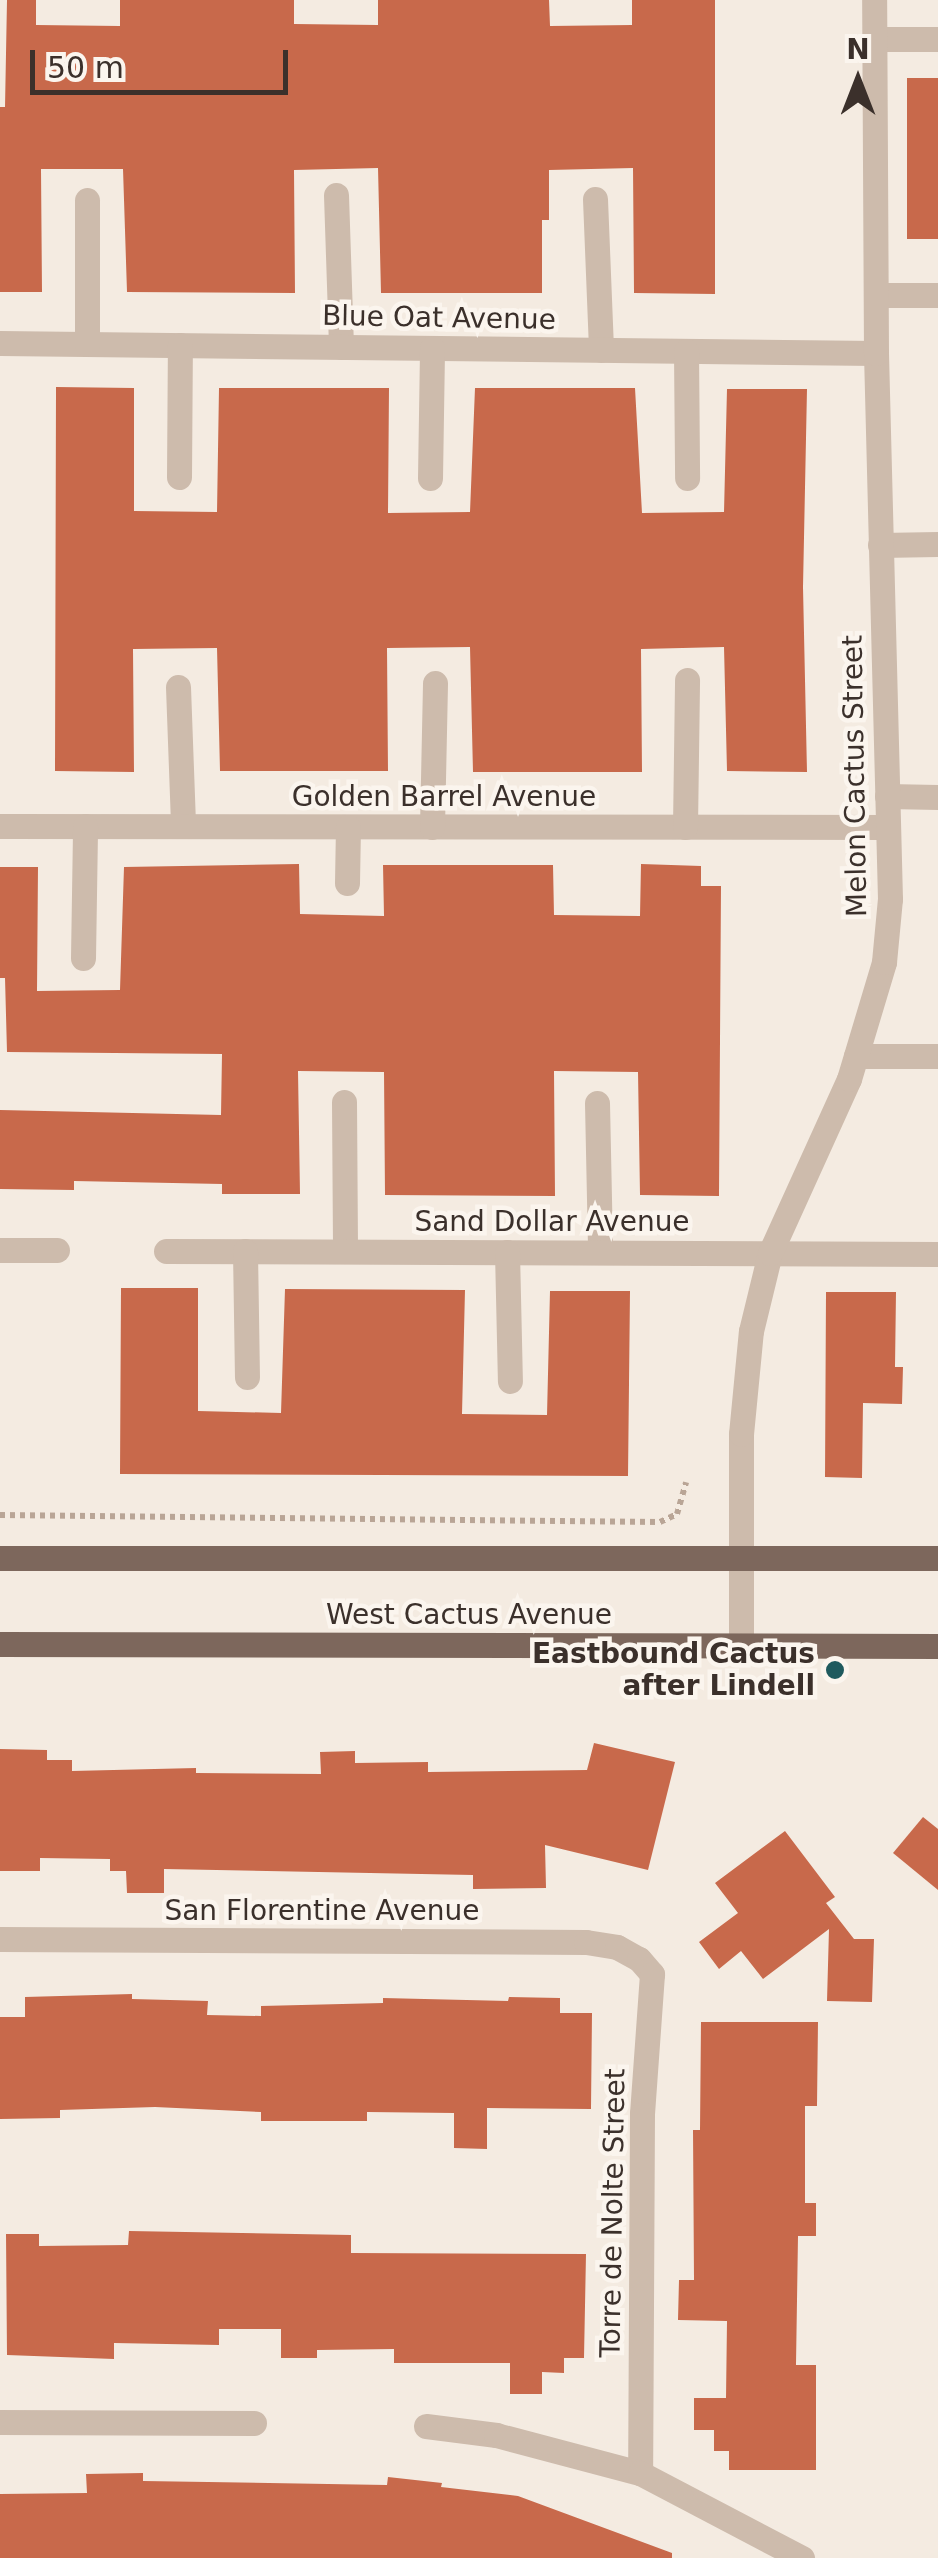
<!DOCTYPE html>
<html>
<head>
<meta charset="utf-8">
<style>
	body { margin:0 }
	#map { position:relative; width:938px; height:2558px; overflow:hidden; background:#f4ebe1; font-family:"DejaVu Sans",sans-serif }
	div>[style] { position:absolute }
	.building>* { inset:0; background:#c8694b; transform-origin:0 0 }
	.path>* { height:6px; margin-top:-3px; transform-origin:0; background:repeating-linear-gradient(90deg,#b9a596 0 5px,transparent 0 10px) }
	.street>* { height:25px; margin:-12.5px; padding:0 12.5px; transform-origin:12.5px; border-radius:12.5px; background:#cdbbac }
	.primary>* { height:25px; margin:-12.5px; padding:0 12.5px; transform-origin:12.5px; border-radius:12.5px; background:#7d675c }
	.dots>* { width:28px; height:28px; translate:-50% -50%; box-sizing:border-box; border:5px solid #fbf5ee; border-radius:50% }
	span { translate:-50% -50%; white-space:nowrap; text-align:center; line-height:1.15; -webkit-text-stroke:9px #fbf5ee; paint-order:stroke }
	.street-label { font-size:28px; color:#3b302b }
	.poi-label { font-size:28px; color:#3b302b; font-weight:700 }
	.right { translate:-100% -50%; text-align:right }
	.north { position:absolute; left:808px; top:30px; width:100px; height:100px; -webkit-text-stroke:8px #fbf5ee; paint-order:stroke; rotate:0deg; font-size:28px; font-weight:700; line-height:40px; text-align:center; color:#3b302b }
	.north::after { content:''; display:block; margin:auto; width:35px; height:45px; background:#3b302b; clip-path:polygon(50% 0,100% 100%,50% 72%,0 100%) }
	.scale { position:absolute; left:30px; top:50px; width:258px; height:45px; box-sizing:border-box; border:5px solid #3b302b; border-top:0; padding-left:12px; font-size:30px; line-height:35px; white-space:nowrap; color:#3b302b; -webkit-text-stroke:8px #fbf5ee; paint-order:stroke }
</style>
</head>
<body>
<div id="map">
	<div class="building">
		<i style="clip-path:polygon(7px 0,36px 0,36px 25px,120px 26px,120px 0,294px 0,294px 24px,378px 25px,378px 0,549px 0,550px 26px,632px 25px,632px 0,715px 0,715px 294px,634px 293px,633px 168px,549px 170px,549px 220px,542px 220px,542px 293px,381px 293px,378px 168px,294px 170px,295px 293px,127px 292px,123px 169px,41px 169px,42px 292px,0 292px,0 107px,5px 107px)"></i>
		<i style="left:907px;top:78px;width:31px;height:161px"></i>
		<i style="clip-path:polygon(56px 387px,134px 388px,134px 511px,217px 512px,219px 388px,389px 388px,388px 513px,470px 512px,475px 388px,635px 388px,642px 513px,724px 512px,727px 389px,807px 389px,803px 587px,807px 772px,727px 771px,724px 647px,641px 649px,642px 772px,473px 772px,470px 647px,387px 648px,388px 771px,220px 771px,217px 648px,133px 649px,134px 772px,55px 771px)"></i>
		<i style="clip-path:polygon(299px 864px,300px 914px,384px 916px,383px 865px,553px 865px,554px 915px,640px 916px,641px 864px,701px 866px,701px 886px,721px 886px,719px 1196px,640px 1195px,638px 1072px,554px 1071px,555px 1196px,385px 1195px,384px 1072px,298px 1071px,300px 1194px,222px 1194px,222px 1184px,74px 1181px,74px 1190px,0 1189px,0 1110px,221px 1115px,222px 1054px,7px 1052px,5px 978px,0 978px,0 867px,38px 867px,37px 991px,120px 990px,124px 867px)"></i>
		<i style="clip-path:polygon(121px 1288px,198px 1288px,198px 1411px,281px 1413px,285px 1289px,465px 1290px,462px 1414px,547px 1415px,550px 1291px,630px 1291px,628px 1476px,120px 1474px)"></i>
		<i style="clip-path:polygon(826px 1292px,896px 1292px,895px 1367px,903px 1367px,902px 1404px,863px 1403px,862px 1478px,825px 1477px)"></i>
		<i style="clip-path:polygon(594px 1743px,675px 1762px,648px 1870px,545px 1845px,546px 1888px,473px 1889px,473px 1875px,164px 1869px,164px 1893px,127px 1893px,126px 1871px,110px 1871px,110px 1859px,40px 1858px,40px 1871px,0 1871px,0 1749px,47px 1750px,47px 1760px,72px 1760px,72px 1771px,196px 1768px,196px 1773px,321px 1774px,320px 1752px,355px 1751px,355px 1763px,428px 1762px,428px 1772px,587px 1770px)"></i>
		<i style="clip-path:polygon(923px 1817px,938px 1829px,938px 1890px,893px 1853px)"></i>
		<i style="clip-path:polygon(785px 1831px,835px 1897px,826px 1903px,854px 1939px,874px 1939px,872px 2002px,827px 2001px,829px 1929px,763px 1979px,741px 1951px,719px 1969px,699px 1942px,738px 1913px,715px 1883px)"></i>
		<i style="clip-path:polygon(132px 1994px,132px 1999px,208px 2001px,207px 2015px,261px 2016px,261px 2006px,383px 2003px,383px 1998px,508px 2001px,509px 1997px,560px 1998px,560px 2013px,592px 2013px,591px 2109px,487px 2108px,487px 2149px,454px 2148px,454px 2113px,367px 2112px,367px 2121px,261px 2121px,261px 2112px,155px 2107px,60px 2110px,60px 2118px,0 2119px,0 2017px,25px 2017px,25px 1997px)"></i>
		<i style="clip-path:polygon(701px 2022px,818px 2022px,817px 2106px,805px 2106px,805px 2203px,816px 2203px,816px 2236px,798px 2236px,796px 2365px,816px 2365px,816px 2470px,729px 2470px,729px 2451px,714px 2451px,714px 2430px,694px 2430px,694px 2398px,726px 2398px,727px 2321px,678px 2320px,679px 2280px,694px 2280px,693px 2130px,700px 2130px)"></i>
		<i style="clip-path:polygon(129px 2231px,351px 2235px,351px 2253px,586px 2254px,584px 2358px,564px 2358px,564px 2373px,542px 2372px,542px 2394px,510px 2394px,510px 2363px,394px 2363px,394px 2349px,317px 2350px,317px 2358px,281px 2358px,281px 2329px,219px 2329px,219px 2345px,114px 2343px,114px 2359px,7px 2355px,6px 2234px,39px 2234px,39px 2246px,128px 2245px)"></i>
		<i style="clip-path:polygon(143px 2473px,143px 2481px,387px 2485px,388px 2477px,442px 2483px,441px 2487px,518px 2496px,672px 2553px,672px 2558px,0 2558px,0 2494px,87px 2493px,86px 2474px)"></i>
	</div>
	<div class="path">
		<i style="left:0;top:1515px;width:660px;rotate:0.61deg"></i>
		<i style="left:660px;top:1522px;width:19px;rotate:-25deg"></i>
		<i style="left:677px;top:1514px;width:33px;rotate:-74deg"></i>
	</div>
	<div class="street">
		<i style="left:874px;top:39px;width:64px"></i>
		<i style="left:336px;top:195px;width:152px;rotate:88.1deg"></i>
		<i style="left:595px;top:199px;width:151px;rotate:87.7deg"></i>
		<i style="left:876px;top:295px;width:62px"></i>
		<i style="left:0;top:343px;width:876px;rotate:0.65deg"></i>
		<i style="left:87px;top:344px;width:144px;rotate:-90deg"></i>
		<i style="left:686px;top:351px;width:127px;rotate:89.5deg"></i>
		<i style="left:179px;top:477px;width:132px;rotate:-89.6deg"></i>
		<i style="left:430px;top:478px;width:130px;rotate:-89.1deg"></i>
		<i style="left:880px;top:545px;width:58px;rotate:-1deg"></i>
		<i style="left:178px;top:687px;width:139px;rotate:87.9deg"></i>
		<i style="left:887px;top:796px;width:51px;rotate:1.1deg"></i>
		<i style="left:0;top:826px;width:888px;rotate:0.06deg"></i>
		<i style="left:432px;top:827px;width:144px;rotate:-88.8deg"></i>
		<i style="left:685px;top:827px;width:147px;rotate:-89.2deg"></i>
		<i style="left:347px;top:883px;width:56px;rotate:-89deg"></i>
		<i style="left:83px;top:958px;width:132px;rotate:-89.1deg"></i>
		<i style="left:856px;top:1056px;width:82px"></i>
		<i style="left:344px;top:1102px;width:149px;rotate:89.6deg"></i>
		<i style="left:597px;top:1103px;width:149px;rotate:88.8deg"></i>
		<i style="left:0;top:1250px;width:57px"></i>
		<i style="left:166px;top:1251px;width:772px;rotate:0.22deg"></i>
		<i style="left:245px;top:1251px;width:126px;rotate:89.1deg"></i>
		<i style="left:507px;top:1252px;width:129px;rotate:88.7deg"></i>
		<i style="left:741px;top:1646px;width:212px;rotate:-90deg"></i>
		<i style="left:741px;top:1434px;width:103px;rotate:-84.5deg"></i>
		<i style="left:751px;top:1331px;width:80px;rotate:-76.3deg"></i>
		<i style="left:770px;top:1253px;width:191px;rotate:-65.6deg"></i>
		<i style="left:849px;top:1079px;width:122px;rotate:-73.3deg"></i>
		<i style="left:884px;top:962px;width:63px;rotate:-84.6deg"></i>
		<i style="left:890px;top:899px;width:546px;rotate:-91.47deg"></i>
		<i style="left:876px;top:353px;width:353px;rotate:-90.3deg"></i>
		<i style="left:0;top:1939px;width:586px;rotate:0.29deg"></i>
		<i style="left:586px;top:1942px;width:31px;rotate:9deg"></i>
		<i style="left:617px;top:1947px;width:25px;rotate:29deg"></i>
		<i style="left:639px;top:1959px;width:20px;rotate:49deg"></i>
		<i style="left:652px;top:1974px;width:140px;rotate:94.1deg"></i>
		<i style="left:642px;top:2114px;width:359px;rotate:90.3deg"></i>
		<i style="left:0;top:2422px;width:254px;rotate:0.2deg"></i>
		<i style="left:426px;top:2426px;width:71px;rotate:7.3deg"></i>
		<i style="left:496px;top:2435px;width:149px;rotate:14.8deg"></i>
		<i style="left:640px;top:2473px;width:183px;rotate:27.7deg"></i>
	</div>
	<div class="primary">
		<i style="left:0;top:1558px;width:938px"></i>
		<i style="left:0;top:1644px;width:938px;rotate:0.12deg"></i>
	</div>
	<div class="dots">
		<i style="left:835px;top:1670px;background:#1f5a5e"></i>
	</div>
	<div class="street-label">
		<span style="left:439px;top:318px;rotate:1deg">Blue Oat Avenue</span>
		<span style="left:855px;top:776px;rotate:-91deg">Melon Cactus Street</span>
		<span style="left:444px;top:797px">Golden Barrel Avenue</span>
		<span style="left:552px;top:1222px">Sand Dollar Avenue</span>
		<span style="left:469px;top:1615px">West Cactus Avenue</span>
		<span style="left:322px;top:1911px">San Florentine Avenue</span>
		<span style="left:613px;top:2213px;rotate:-89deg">Torre de Nolte Street</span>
	</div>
	<div class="poi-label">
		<span class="right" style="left:815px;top:1670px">Eastbound Cactus<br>after Lindell</span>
	</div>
	<div class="north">N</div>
	<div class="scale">50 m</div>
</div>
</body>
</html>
